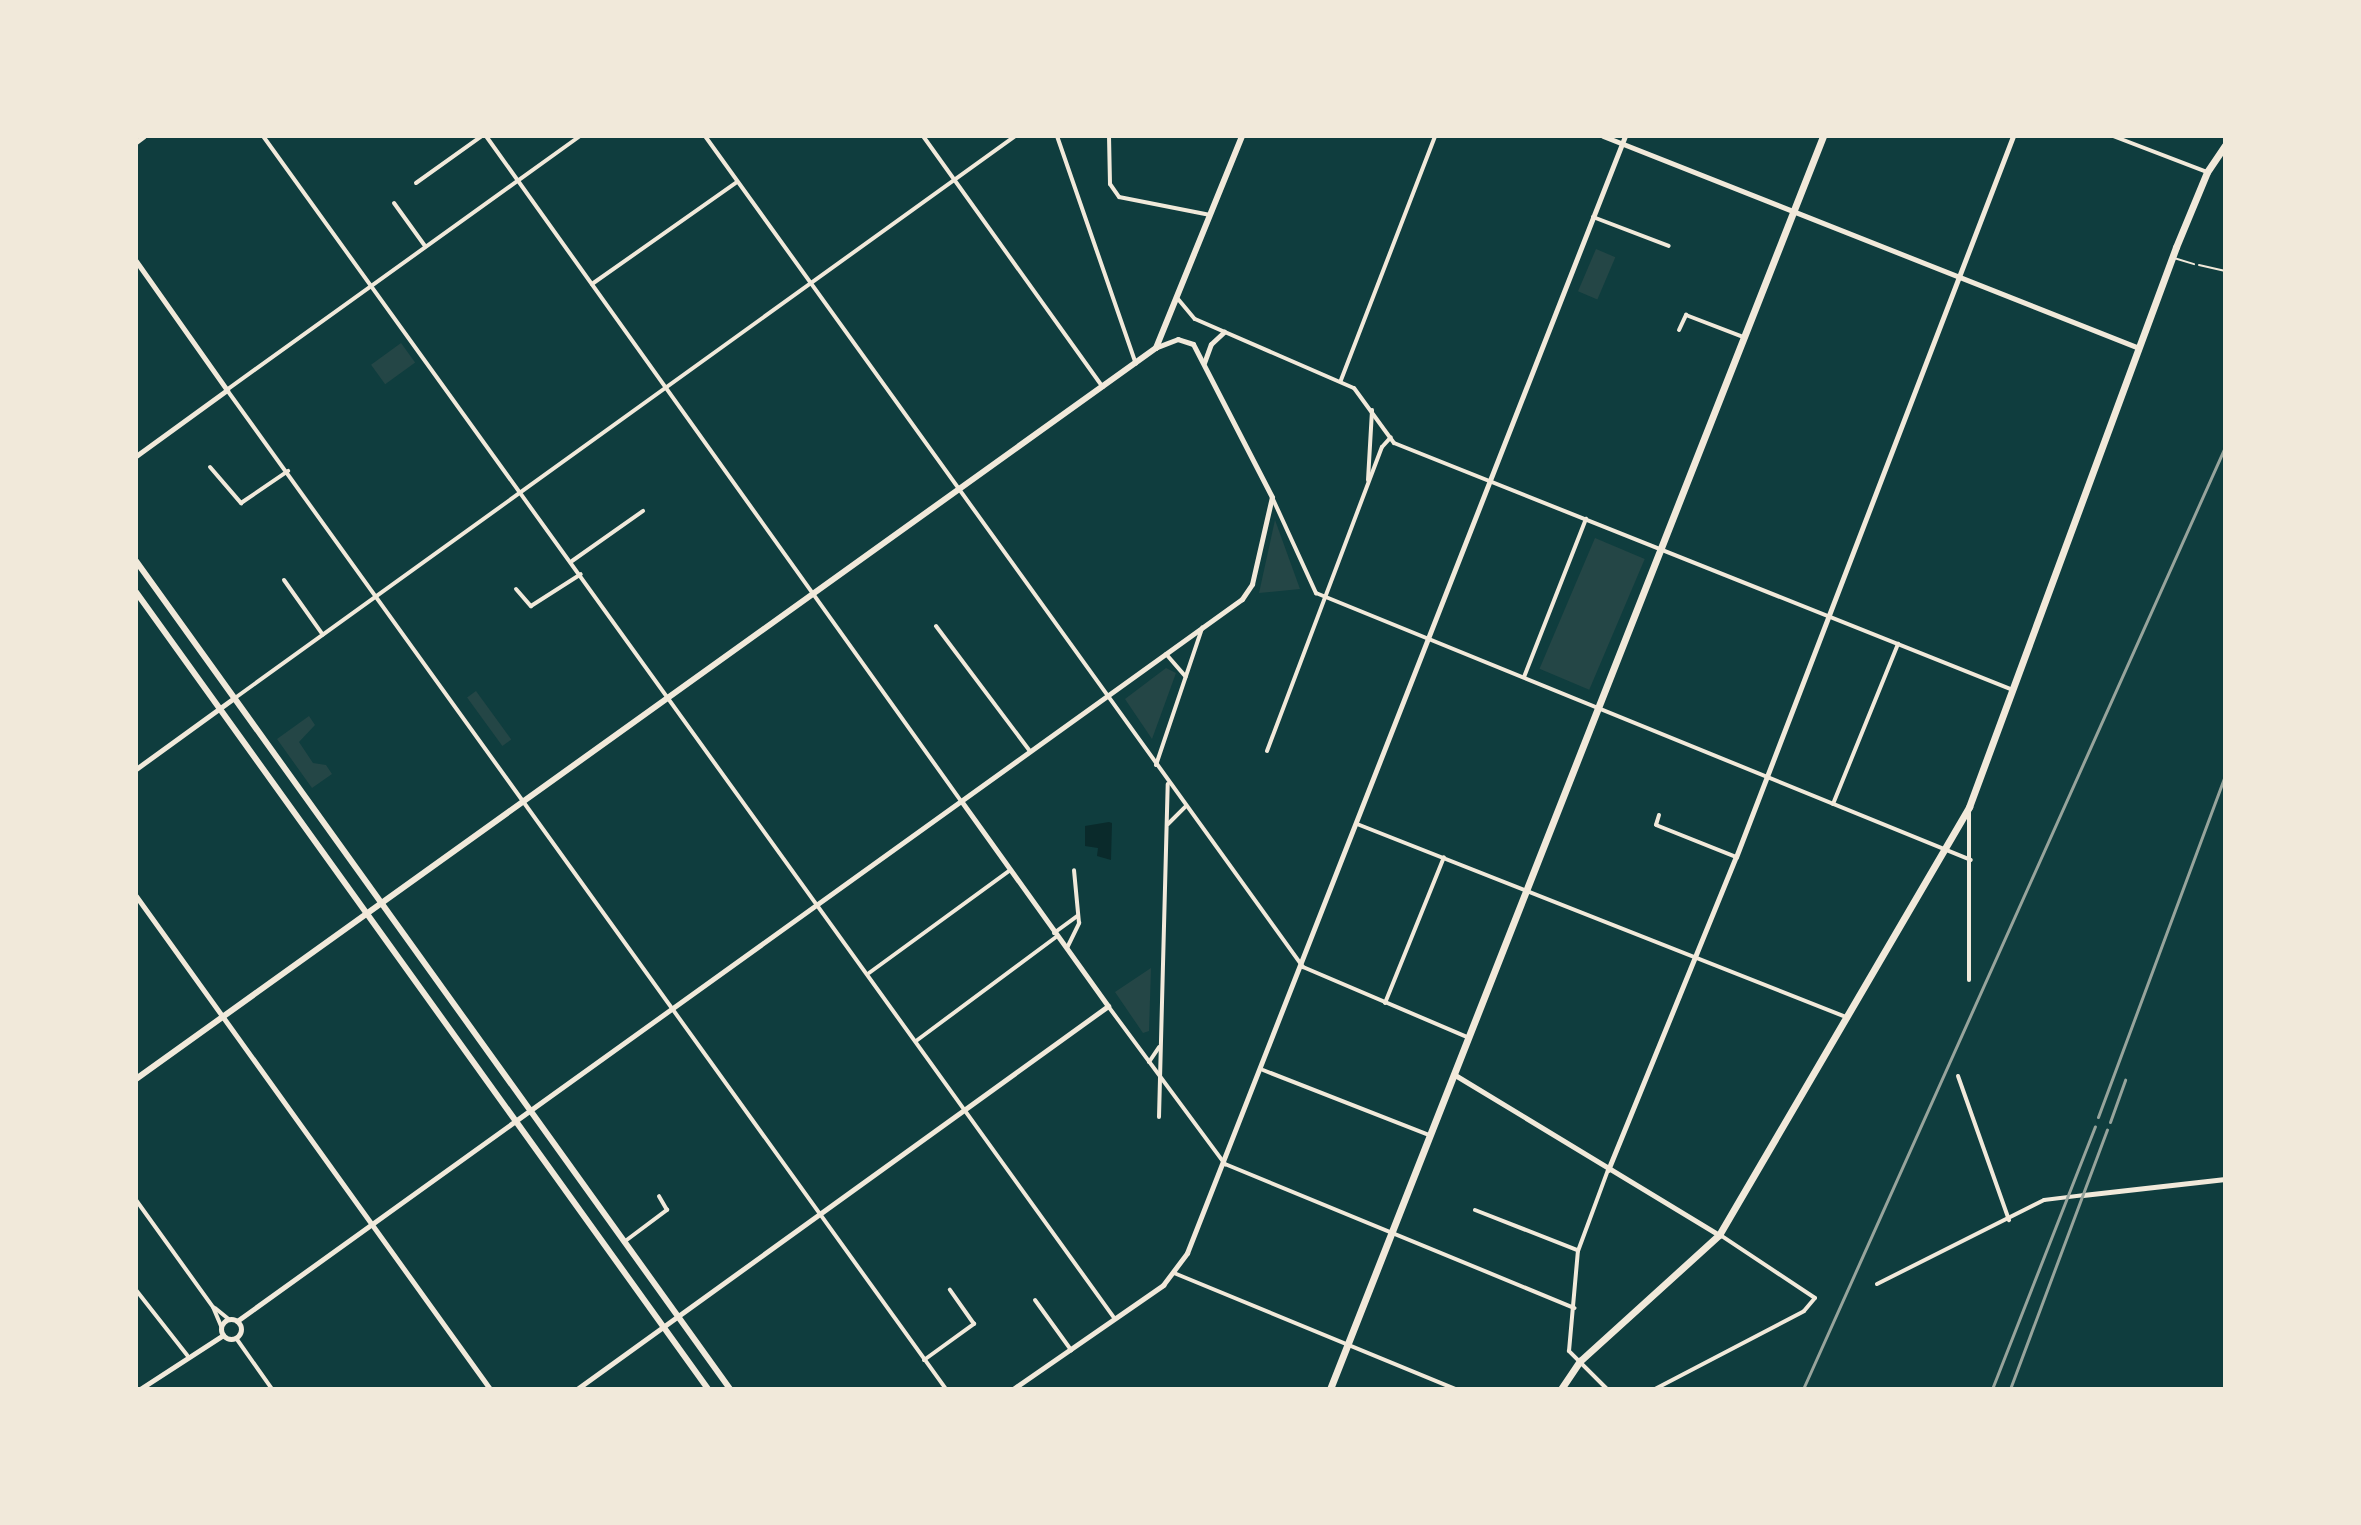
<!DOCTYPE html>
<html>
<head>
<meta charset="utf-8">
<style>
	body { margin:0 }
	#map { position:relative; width:2361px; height:1525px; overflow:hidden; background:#0f3d3e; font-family:"Roboto Condensed",sans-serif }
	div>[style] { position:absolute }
	.green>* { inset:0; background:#244646; transform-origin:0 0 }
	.water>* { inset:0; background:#0a2a2b }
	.service>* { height:2px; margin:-1px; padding:0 1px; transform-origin:1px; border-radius:1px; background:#f1e9da }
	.minor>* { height:4px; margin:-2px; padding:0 2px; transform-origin:2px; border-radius:2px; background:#f1e9da }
	.tertiary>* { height:5px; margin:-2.5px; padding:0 2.5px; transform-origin:2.5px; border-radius:2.5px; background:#f1e9da }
	.tertiary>.ring { margin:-2.5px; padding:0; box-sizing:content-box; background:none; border:5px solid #f1e9da; border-radius:50% }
	.secondary>* { height:6px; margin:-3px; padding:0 3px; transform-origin:3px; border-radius:3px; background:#f1e9da }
	.primary>* { height:7px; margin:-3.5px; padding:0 3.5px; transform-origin:3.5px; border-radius:3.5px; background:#f1e9da }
	.rail>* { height:3px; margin:-1.5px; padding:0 1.5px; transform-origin:1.5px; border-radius:1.5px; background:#97a49c }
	span { translate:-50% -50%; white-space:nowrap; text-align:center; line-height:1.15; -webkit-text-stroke:7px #f1e9da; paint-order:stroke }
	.frame { position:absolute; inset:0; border:138px solid #f1e9da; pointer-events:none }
</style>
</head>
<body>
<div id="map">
	<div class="green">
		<i style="left:1596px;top:249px;width:21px;height:46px;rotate:23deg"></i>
		<i style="left:401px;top:343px;width:24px;height:37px;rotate:54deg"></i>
		<i style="clip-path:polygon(1275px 520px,1300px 589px,1259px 593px)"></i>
		<i style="left:1595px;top:538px;width:54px;height:142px;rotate:23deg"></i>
		<i style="clip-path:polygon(1166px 668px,1176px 673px,1152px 739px,1125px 699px)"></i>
		<i style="left:476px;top:691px;width:60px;height:11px;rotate:54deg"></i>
		<i style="clip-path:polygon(309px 716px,315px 725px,299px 742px,313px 763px,326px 765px,332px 774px,312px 788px,277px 739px)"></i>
		<i style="clip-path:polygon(1151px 968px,1149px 1031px,1143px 1033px,1115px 992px)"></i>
	</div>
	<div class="water">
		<i style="clip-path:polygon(1109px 822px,1112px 823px,1111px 860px,1097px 856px,1098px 848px,1085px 846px,1085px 826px)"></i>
	</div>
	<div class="service">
		<i style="left:2174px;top:258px;width:21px;rotate:17deg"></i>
		<i style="left:2199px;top:265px;width:27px;rotate:13deg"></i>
	</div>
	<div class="minor">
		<i style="left:263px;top:136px;width:1458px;rotate:54.24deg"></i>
		<i style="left:486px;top:136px;width:817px;rotate:54.46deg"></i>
		<i style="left:580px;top:136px;width:435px;rotate:144.3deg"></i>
		<i style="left:227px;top:390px;width:1231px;rotate:54.26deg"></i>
		<i style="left:705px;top:136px;width:1024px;rotate:54.26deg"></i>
		<i style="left:1303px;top:967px;width:178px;rotate:23.1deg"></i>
		<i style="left:923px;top:136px;width:309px;rotate:54.4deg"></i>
		<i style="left:1057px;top:136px;width:241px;rotate:70.9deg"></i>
		<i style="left:1109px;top:136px;width:48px;rotate:88.8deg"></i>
		<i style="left:1110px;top:184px;width:16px;rotate:55deg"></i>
		<i style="left:1119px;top:197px;width:93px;rotate:11.2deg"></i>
		<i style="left:2113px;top:136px;width:101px;rotate:21deg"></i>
		<i style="left:416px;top:183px;width:81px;rotate:-35.5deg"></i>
		<i style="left:394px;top:203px;width:53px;rotate:54.2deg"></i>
		<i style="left:1593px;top:217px;width:81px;rotate:20.9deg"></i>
		<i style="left:592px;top:284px;width:177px;rotate:-35.1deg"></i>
		<i style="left:1178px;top:299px;width:26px;rotate:50deg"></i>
		<i style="left:1195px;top:319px;width:173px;rotate:23.5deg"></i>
		<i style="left:1354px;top:388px;width:68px;rotate:54deg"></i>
		<i style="left:1394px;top:443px;width:666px;rotate:21.75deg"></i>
		<i style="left:1679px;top:330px;width:17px;rotate:-65deg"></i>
		<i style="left:1686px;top:315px;width:61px;rotate:21.1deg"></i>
		<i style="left:1341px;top:380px;width:261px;rotate:-68.9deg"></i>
		<i style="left:210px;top:467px;width:48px;rotate:49.3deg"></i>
		<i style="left:241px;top:503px;width:57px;rotate:-34.2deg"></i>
		<i style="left:1368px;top:480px;width:70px;rotate:-86.7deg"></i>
		<i style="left:1272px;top:497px;width:106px;rotate:65.4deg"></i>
		<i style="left:1316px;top:593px;width:707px;rotate:22.18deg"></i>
		<i style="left:572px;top:561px;width:87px;rotate:-35.2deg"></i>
		<i style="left:284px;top:580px;width:67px;rotate:54.7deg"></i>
		<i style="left:516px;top:589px;width:23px;rotate:49deg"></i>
		<i style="left:531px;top:606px;width:59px;rotate:-32.6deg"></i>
		<i style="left:936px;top:626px;width:156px;rotate:53.1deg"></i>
		<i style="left:1166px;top:654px;width:30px;rotate:49deg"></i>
		<i style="left:1524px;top:677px;width:170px;rotate:-68.6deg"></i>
		<i style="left:235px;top:698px;width:961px;rotate:-35.77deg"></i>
		<i style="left:1267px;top:751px;width:325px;rotate:-69.3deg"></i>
		<i style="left:1382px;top:447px;width:13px;rotate:-48deg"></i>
		<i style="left:1156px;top:765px;width:145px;rotate:-71.4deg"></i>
		<i style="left:1833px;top:804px;width:173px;rotate:-67.9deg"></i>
		<i style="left:1659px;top:815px;width:10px;rotate:107deg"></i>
		<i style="left:1656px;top:825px;width:86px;rotate:21.8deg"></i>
		<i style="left:1168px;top:824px;width:25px;rotate:-45deg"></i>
		<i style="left:1357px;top:824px;width:526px;rotate:21.54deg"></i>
		<i style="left:1054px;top:933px;width:29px;rotate:-36deg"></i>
		<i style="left:1067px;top:948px;width:28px;rotate:-64deg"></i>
		<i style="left:1079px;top:923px;width:53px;rotate:-95.4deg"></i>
		<i style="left:869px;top:973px;width:173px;rotate:-36.1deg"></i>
		<i style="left:1969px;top:980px;width:169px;rotate:-90deg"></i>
		<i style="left:1385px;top:1003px;width:157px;rotate:-68deg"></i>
		<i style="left:1108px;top:1006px;width:197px;rotate:53.5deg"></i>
		<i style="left:1225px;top:1164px;width:378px;rotate:22.4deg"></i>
		<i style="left:916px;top:1041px;width:174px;rotate:-36.6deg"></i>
		<i style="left:1149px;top:1062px;width:18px;rotate:-56deg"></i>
		<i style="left:1263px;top:1070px;width:180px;rotate:21.4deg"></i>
		<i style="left:1958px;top:1076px;width:153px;rotate:70.5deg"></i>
		<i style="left:1159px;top:1117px;width:333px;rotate:-88.5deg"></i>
		<i style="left:136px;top:1200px;width:132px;rotate:54.3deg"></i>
		<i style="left:213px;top:1307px;width:23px;rotate:67deg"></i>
		<i style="left:1475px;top:1210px;width:110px;rotate:21.4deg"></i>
		<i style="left:624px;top:1242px;width:54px;rotate:-36.7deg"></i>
		<i style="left:667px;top:1210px;width:16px;rotate:-120deg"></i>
		<i style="left:1174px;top:1273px;width:304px;rotate:22.4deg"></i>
		<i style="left:1877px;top:1284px;width:187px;rotate:-26.7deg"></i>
		<i style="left:2044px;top:1200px;width:39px;rotate:-7deg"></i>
		<i style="left:136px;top:1290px;width:83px;rotate:51.9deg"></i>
		<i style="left:1035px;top:1300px;width:62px;rotate:54.2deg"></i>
		<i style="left:215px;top:1308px;width:19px;rotate:39deg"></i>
		<i style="left:236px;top:1338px;width:62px;rotate:54.8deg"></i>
		<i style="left:924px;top:1360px;width:62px;rotate:-35.8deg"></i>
		<i style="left:974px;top:1324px;width:42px;rotate:-125.2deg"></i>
		<i style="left:1607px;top:1389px;width:54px;rotate:-135deg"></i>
		<i style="left:1569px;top:1351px;width:100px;rotate:-84.9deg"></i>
		<i style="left:1578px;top:1251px;width:86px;rotate:-69.7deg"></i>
		<i style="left:1655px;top:1389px;width:168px;rotate:-27.6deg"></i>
		<i style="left:1804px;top:1311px;width:17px;rotate:-50deg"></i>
		<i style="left:1815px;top:1298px;width:114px;rotate:-146.4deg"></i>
	</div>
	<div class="tertiary">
		<i style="left:1603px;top:136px;width:576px;rotate:21.58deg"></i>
		<i style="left:136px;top:142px;width:10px;rotate:-37deg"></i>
		<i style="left:136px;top:261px;width:158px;rotate:54.8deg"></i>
		<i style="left:227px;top:390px;width:112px;rotate:144deg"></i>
		<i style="left:1204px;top:363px;width:20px;rotate:-70deg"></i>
		<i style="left:1211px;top:344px;width:18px;rotate:-43deg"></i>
		<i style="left:136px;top:769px;width:121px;rotate:-35.9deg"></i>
		<i style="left:136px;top:896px;width:607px;rotate:54.32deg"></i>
		<i style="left:1455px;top:1075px;width:309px;rotate:31.2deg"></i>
		<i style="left:1608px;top:1170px;width:338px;rotate:-67.8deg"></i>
		<i style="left:1736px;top:857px;width:772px;rotate:-68.98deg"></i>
		<i style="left:2083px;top:1195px;width:143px;rotate:-6.4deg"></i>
		<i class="ring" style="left:221px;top:1319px;width:15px;height:15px"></i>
		<i style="left:237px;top:1321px;width:1237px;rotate:-35.69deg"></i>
		<i style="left:1242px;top:599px;width:18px;rotate:-56deg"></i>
		<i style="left:1252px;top:584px;width:89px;rotate:-77.1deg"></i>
		<i style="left:1272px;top:497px;width:172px;rotate:-117.3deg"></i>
		<i style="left:1193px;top:344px;width:16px;rotate:-162deg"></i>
		<i style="left:1178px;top:339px;width:22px;rotate:159deg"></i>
		<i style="left:140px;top:1389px;width:99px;rotate:-33deg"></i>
		<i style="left:577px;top:1389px;width:655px;rotate:-35.8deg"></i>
		<i style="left:1108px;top:1006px;width:252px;rotate:-125.6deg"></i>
		<i style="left:1013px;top:1389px;width:183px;rotate:-34.7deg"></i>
		<i style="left:1163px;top:1285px;width:40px;rotate:-53deg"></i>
		<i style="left:1187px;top:1253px;width:1200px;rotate:-68.59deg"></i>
	</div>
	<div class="secondary">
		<i style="left:136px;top:561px;width:1019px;rotate:54.34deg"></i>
		<i style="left:136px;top:592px;width:981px;rotate:54.33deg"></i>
		<i style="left:136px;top:1079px;width:1255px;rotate:-35.63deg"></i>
		<i style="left:1156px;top:348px;width:229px;rotate:-67.9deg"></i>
	</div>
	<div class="primary">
		<i style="left:1330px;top:1389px;width:1346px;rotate:-68.52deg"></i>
		<i style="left:1561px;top:1389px;width:34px;rotate:-56deg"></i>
		<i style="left:1580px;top:1361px;width:188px;rotate:-42.2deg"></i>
		<i style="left:1719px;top:1235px;width:496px;rotate:-59.7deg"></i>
		<i style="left:1969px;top:807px;width:597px;rotate:-69.71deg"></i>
		<i style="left:2176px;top:247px;width:81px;rotate:-67.5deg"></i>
		<i style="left:2207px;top:172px;width:32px;rotate:-56deg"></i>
	</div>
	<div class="rail">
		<i style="left:2098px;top:1117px;width:364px;rotate:-69.6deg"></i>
		<i style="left:2110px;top:1122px;width:45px;rotate:-70.3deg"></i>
		<i style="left:1803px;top:1389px;width:1032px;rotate:-65.87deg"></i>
		<i style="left:1992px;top:1389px;width:282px;rotate:-68.6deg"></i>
		<i style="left:2010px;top:1389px;width:277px;rotate:-69.5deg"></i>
	</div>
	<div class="frame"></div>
</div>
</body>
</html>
